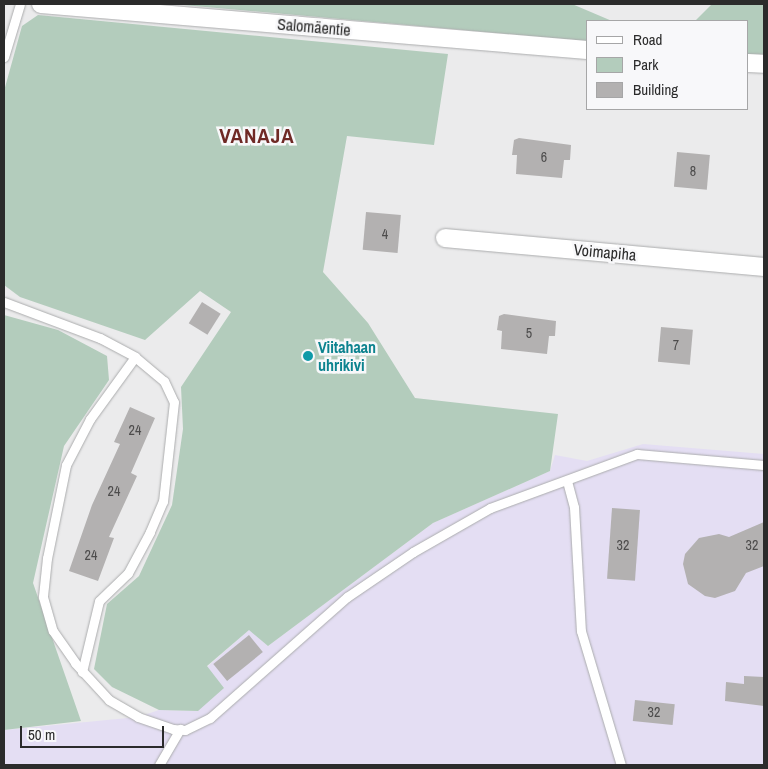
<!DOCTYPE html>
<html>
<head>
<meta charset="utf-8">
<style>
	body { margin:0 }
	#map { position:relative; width:768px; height:769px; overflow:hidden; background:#ebebec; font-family:"Archivo Narrow",sans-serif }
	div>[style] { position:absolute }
	.industrial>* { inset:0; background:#e4def3 }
	.green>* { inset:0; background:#b3ccbc }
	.building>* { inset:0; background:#b3b1b1; transform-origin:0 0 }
	.roads { filter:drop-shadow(0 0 1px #abacad) drop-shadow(0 0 1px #abacad) }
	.service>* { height:9px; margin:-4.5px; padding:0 4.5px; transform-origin:4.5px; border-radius:4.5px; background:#fff }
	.minor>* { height:18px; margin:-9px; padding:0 9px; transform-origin:9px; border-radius:9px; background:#fff }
	.dots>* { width:14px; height:14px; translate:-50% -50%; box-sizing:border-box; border:2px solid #f8f8fa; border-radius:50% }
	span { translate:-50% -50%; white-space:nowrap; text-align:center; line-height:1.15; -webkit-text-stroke:5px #f8f8fa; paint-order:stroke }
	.number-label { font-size:14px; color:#4d4c4c }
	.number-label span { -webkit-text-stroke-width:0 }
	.street-label { font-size:16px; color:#2b2b2b }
	.culture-label { font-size:16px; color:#0d838f; font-weight:700 }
	.left { translate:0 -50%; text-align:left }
	.district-label { font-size:21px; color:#6f2925; font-weight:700; letter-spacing:1px }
	.frame { position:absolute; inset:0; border:5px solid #2b2b2b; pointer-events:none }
	.legend { position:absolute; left:586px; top:20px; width:162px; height:90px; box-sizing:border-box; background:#f8f8fa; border:1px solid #a6a6a7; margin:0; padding:6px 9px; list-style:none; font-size:15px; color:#2b2b2b }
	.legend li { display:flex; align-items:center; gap:10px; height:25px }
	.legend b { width:25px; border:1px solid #a6a6a7 }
	.scale { position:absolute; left:20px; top:726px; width:144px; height:22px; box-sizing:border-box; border:2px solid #2b2b2b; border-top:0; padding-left:6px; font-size:15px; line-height:18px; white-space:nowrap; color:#2b2b2b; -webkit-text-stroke:4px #f8f8fa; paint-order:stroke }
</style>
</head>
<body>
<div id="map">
	<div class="industrial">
		<i style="clip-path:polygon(643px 444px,764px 454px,764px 765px,4px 765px,4px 730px,138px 717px,159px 710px,198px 711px,207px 667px,250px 629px,268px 646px,433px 523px,550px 471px,555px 455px,587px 461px)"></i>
	</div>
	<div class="green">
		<i style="clip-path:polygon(172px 4px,572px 4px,612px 21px,587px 21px,587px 41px)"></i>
		<i style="clip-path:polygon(712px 4px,764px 4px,764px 57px,747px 55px,747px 21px,695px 21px)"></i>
		<i style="clip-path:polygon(38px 15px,448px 54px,434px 145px,347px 136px,323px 272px,368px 323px,415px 398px,558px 414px,550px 471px,433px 523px,268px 646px,249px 630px,207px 666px,224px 688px,198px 711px,159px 710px,112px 687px,94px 669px,107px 604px,139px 576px,172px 505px,183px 429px,181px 387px,231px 312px,200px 291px,145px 340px,20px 297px,4px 285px,4px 91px,22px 26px)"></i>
		<i style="clip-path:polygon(4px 315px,58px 330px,107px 356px,109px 380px,64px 446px,33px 583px,81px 721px,4px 730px)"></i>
	</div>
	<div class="building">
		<i style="clip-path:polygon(519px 138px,571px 145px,570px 160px,564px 160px,562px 178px,516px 174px,517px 155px,512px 155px,514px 140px)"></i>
		<i style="left:677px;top:152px;width:33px;height:35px;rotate:5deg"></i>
		<i style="left:366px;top:212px;width:35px;height:38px;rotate:5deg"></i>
		<i style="left:202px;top:302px;width:22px;height:25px;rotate:32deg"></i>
		<i style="clip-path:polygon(504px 314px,556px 321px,555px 336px,549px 336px,547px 354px,501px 349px,502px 331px,497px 330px,499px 316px)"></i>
		<i style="left:661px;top:327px;width:32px;height:35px;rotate:5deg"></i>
		<i style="clip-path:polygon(130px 407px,155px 418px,131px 473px,137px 476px,109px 537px,114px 538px,98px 581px,69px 571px,92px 505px,120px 444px,114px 442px)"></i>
		<i style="left:612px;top:508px;width:28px;height:71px;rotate:4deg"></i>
		<i style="clip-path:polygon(764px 522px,764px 566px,746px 573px,735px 591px,715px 598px,705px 596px,688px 584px,683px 564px,685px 554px,699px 538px,719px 534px,729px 537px)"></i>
		<i style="left:249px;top:635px;width:22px;height:46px;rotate:51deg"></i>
		<i style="clip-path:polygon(744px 676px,764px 677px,764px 706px,725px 701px,726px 682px,744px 684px)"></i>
		<i style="left:635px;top:700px;width:40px;height:21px;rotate:6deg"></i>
	</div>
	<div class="roads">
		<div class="service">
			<i style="left:4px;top:57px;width:55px;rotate:-73.2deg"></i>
			<i style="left:4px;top:302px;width:103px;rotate:20.6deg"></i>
			<i style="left:100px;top:338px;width:40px;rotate:28deg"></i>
			<i style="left:135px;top:357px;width:38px;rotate:40deg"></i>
			<i style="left:164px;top:381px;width:23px;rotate:65deg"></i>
			<i style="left:174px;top:402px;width:100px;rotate:96.3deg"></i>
			<i style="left:163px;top:501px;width:34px;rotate:113deg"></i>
			<i style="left:150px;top:532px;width:47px;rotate:118.2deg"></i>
			<i style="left:128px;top:573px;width:40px;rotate:136deg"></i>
			<i style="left:99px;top:601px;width:73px;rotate:103.5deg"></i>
			<i style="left:135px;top:357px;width:77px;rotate:126deg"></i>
			<i style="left:90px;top:419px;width:52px;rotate:117.6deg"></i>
			<i style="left:66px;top:465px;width:95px;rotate:101.5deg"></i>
			<i style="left:47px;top:558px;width:39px;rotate:96deg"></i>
			<i style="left:43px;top:597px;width:35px;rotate:74deg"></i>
			<i style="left:53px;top:631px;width:39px;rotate:55deg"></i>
			<i style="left:75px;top:663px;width:50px;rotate:47.4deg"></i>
			<i style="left:109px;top:700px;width:34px;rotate:30deg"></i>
			<i style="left:138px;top:717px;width:37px;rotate:19deg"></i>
			<i style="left:173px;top:729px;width:12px;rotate:5deg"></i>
			<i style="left:185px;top:730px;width:28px;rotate:-26deg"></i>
			<i style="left:210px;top:718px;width:183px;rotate:-41.5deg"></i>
			<i style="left:347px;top:597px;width:80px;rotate:-34.3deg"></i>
			<i style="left:413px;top:552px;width:89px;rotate:-29.7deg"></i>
			<i style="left:490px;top:508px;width:157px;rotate:-20.2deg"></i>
			<i style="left:637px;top:454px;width:127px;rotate:5deg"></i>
			<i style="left:567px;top:481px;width:27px;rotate:75deg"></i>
			<i style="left:574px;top:507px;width:124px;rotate:86.8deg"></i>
			<i style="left:581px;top:631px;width:140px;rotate:73.4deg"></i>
			<i style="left:159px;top:765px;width:42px;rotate:-59.7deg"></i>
		</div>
		<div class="minor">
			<i style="left:41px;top:4px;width:548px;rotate:4.82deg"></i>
			<i style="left:747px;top:63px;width:17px;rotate:3deg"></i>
			<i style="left:445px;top:238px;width:320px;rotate:5.2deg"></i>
		</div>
	</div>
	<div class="dots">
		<i style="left:308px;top:356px;background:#0f9aa8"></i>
	</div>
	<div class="number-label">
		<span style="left:544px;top:157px">6</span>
		<span style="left:693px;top:171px">8</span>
		<span style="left:385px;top:234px">4</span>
		<span style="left:529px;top:333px">5</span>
		<span style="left:676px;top:345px">7</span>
		<span style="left:135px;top:430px">24</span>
		<span style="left:114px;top:491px">24</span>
		<span style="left:623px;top:545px">32</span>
		<span style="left:752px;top:545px">32</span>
		<span style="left:91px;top:555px">24</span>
		<span style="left:654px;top:712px">32</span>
	</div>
	<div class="street-label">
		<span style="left:314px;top:27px;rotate:5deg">Salomäentie</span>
		<span style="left:605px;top:252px;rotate:5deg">Voimapiha</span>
	</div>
	<div class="culture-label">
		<span class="left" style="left:318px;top:356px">Viitahaan<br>uhrikivi</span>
	</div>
	<div class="district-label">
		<span style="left:257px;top:136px">VANAJA</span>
	</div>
	<div class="frame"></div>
	<ul class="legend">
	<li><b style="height:6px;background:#fff"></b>Road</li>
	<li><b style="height:14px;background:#b3ccbc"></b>Park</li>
	<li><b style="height:14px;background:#b3b1b1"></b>Building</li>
	</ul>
	<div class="scale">50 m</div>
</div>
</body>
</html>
